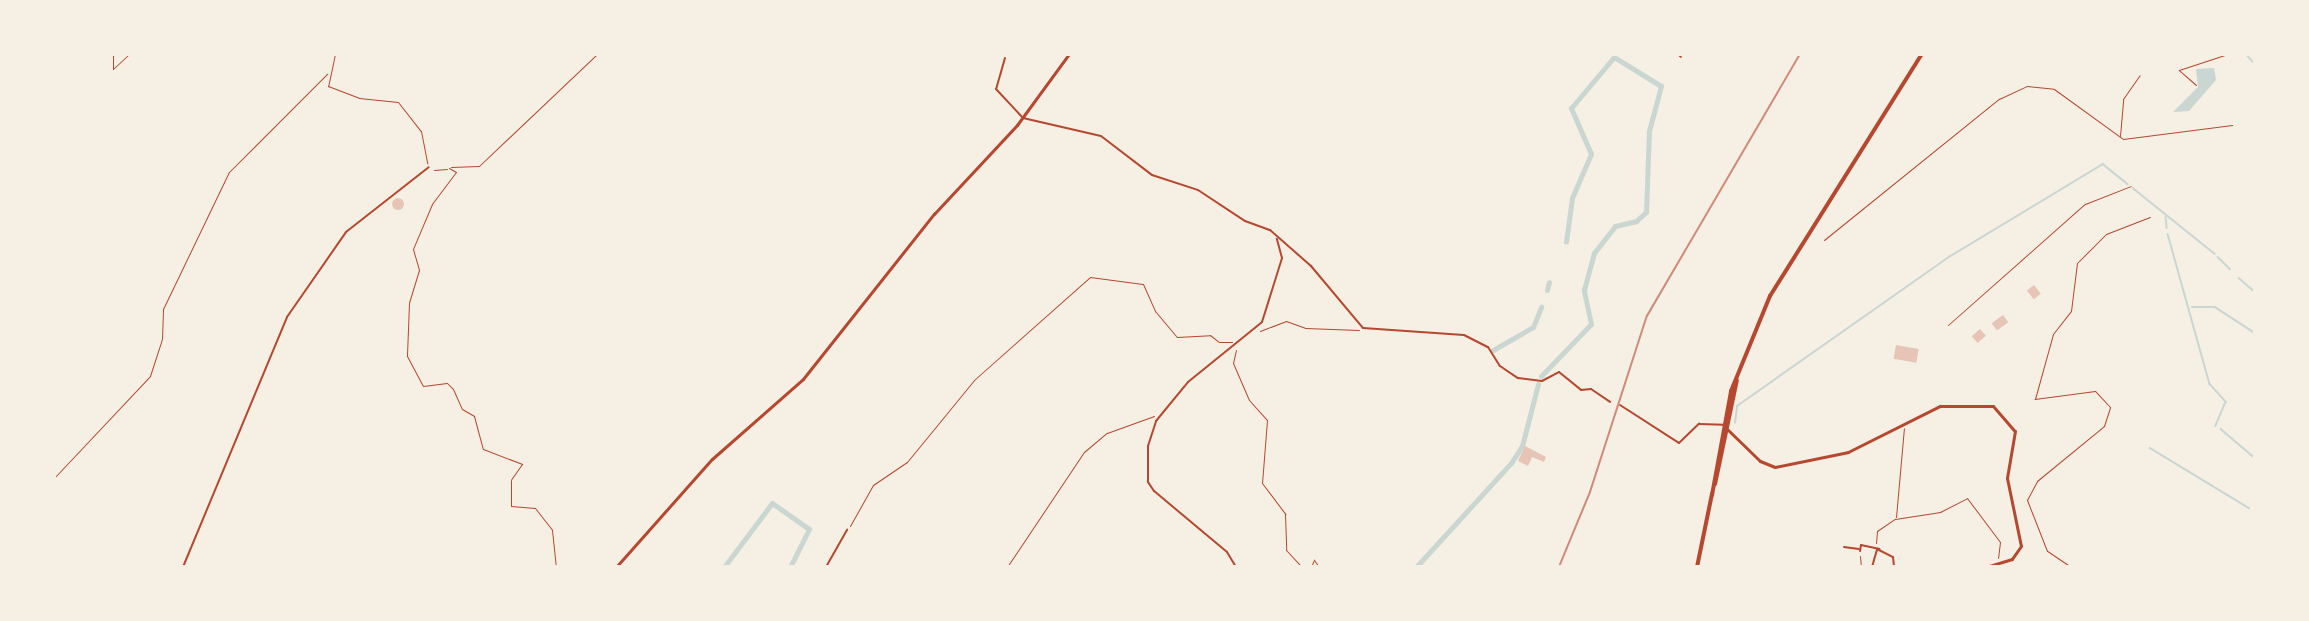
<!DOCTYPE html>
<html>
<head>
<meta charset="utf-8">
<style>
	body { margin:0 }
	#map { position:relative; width:2309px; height:621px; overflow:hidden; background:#f6efe4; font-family:"Work Sans",sans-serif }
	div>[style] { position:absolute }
	.water>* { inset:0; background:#c9d6d2 }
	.stream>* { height:1.5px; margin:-0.75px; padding:0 0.75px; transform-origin:0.75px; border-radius:0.75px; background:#c9d6d2 }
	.canal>* { height:5px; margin:-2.5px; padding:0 2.5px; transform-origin:2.5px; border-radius:2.5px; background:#c9d6d2 }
	.building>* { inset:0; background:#e6c5b7; transform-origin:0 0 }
	.round { border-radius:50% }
	.path>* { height:1px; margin:-0.5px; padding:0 0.5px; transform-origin:0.5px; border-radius:0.5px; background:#b5482f }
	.minor>* { height:2px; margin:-1px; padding:0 1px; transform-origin:1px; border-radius:1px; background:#b5482f }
	.tertiary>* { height:3px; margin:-1.5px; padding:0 1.5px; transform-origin:1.5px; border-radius:1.5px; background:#b5482f }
	.primary>* { height:4px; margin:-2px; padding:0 2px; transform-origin:2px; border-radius:2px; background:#b5482f }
	.rail>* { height:1.5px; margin:-0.75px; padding:0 0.75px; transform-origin:0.75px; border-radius:0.75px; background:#cf8b77 }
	span { translate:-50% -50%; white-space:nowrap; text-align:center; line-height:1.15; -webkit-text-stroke:5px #f6efe4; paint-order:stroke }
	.frame { position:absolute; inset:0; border:56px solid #f6efe4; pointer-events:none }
</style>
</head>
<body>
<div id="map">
	<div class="water">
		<i style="clip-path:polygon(2214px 68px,2216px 80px,2189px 111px,2173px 112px,2198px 87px,2196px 69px)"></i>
	</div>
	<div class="stream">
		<i style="left:2246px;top:54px;width:13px;rotate:48deg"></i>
		<i style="left:2133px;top:188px;width:105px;rotate:38.8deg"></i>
		<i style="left:2166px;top:216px;width:12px;rotate:85deg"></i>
		<i style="left:2168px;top:234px;width:156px;rotate:74.4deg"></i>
		<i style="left:2210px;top:384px;width:24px;rotate:48deg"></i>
		<i style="left:2226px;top:402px;width:26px;rotate:113deg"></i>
		<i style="left:2218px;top:257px;width:17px;rotate:45deg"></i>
		<i style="left:2239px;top:278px;width:21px;rotate:41deg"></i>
		<i style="left:2192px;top:307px;width:23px"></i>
		<i style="left:2215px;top:307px;width:48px;rotate:33deg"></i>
		<i style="left:1735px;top:423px;width:17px;rotate:-83deg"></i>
		<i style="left:1737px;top:406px;width:259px;rotate:-35.1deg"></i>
		<i style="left:1949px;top:257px;width:180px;rotate:-31.1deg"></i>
		<i style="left:2103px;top:164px;width:32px;rotate:39deg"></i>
		<i style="left:2221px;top:429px;width:45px;rotate:40.5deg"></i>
		<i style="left:2150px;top:448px;width:116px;rotate:31.2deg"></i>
	</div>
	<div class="canal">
		<i style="left:1547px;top:290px;width:8px;rotate:-76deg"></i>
		<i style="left:1493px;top:350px;width:46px;rotate:-29.9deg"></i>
		<i style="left:1533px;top:327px;width:22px;rotate:-68deg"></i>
		<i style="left:1541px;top:376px;width:72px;rotate:-46.1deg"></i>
		<i style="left:1591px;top:324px;width:35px;rotate:-102deg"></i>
		<i style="left:1584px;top:290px;width:38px;rotate:-75deg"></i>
		<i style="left:1594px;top:253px;width:34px;rotate:-52deg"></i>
		<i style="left:1615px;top:226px;width:22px;rotate:-13deg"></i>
		<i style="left:1636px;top:221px;width:13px;rotate:-42deg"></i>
		<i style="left:1646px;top:212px;width:81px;rotate:-87.9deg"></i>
		<i style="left:1649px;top:131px;width:47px;rotate:-75.1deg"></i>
		<i style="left:1661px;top:86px;width:55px;rotate:-148.3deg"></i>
		<i style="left:1614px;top:57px;width:67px;rotate:130.1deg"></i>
		<i style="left:1571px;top:108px;width:50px;rotate:66.5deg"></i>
		<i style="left:1591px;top:154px;width:48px;rotate:113.4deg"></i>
		<i style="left:1572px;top:198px;width:44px;rotate:97.8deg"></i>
		<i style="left:724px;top:567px;width:80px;rotate:-53.1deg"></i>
		<i style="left:772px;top:503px;width:45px;rotate:35.1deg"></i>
		<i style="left:809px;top:529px;width:42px;rotate:116.6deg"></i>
		<i style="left:1416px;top:567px;width:141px;rotate:-47.6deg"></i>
		<i style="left:1511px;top:463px;width:20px;rotate:-57deg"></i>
		<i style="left:1522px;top:446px;width:64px;rotate:-75.5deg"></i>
	</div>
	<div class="building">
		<i class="round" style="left:392px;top:198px;width:12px;height:12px"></i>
		<i style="left:2034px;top:285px;width:11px;height:9px;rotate:52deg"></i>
		<i style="left:2003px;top:315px;width:9px;height:14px;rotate:54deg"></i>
		<i style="left:1980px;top:329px;width:9px;height:11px;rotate:49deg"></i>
		<i style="left:1896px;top:345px;width:23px;height:14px;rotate:10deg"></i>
		<i style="clip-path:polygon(1525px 446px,1546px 457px,1544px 462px,1532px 457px,1528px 466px,1518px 461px)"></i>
	</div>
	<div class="path">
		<i style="left:113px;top:54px;width:15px;rotate:90deg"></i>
		<i style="left:113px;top:69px;width:22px;rotate:-43deg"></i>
		<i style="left:335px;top:54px;width:33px;rotate:102deg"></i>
		<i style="left:328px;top:86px;width:33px;rotate:21deg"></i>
		<i style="left:359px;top:98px;width:39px;rotate:6deg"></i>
		<i style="left:398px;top:102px;width:37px;rotate:52deg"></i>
		<i style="left:421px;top:131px;width:33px;rotate:79deg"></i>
		<i style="left:2196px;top:85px;width:23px;rotate:-139deg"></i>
		<i style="left:2179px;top:70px;width:52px;rotate:-18.1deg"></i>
		<i style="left:2120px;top:136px;width:37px;rotate:-85deg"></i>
		<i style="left:2123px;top:99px;width:29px;rotate:-55deg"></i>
		<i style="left:451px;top:167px;width:28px;rotate:-2deg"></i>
		<i style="left:479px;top:166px;width:163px;rotate:-43.5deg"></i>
		<i style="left:449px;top:168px;width:8px;rotate:30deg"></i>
		<i style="left:456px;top:172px;width:40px;rotate:127deg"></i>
		<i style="left:432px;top:204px;width:49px;rotate:112.9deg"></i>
		<i style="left:413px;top:249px;width:22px;rotate:74deg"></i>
		<i style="left:419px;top:270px;width:34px;rotate:107deg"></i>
		<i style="left:409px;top:303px;width:53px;rotate:92.2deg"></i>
		<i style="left:407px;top:356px;width:34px;rotate:62deg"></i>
		<i style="left:423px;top:386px;width:24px;rotate:-7deg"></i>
		<i style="left:447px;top:383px;width:8px;rotate:45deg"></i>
		<i style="left:453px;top:389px;width:22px;rotate:66deg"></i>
		<i style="left:462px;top:409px;width:14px;rotate:30deg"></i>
		<i style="left:474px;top:416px;width:34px;rotate:75deg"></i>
		<i style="left:483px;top:449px;width:42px;rotate:21deg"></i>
		<i style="left:522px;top:464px;width:19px;rotate:125deg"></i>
		<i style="left:511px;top:480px;width:26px;rotate:90deg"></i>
		<i style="left:511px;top:506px;width:24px;rotate:5deg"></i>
		<i style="left:535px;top:508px;width:28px;rotate:52deg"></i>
		<i style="left:552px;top:530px;width:37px;rotate:84deg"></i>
		<i style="left:434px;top:170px;width:13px;rotate:-4deg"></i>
		<i style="left:1824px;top:240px;width:225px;rotate:-38.9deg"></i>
		<i style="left:1999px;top:99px;width:31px;rotate:-25deg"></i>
		<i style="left:2027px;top:86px;width:27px;rotate:6deg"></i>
		<i style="left:2054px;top:89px;width:85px;rotate:35.9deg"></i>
		<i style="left:2123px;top:139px;width:110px;rotate:-7.3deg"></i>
		<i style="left:1948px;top:325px;width:183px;rotate:-41.5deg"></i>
		<i style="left:2085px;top:204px;width:49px;rotate:-21.4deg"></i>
		<i style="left:1260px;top:331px;width:28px;rotate:-21deg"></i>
		<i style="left:1286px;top:321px;width:20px;rotate:20deg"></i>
		<i style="left:1305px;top:328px;width:54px;rotate:2.1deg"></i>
		<i style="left:1236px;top:350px;width:13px;rotate:103deg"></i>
		<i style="left:1233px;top:363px;width:40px;rotate:66.6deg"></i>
		<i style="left:1249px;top:400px;width:27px;rotate:48deg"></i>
		<i style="left:1267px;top:420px;width:63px;rotate:94.5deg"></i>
		<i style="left:1262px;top:483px;width:39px;rotate:53deg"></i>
		<i style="left:1285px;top:514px;width:36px;rotate:88deg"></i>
		<i style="left:1286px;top:550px;width:23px;rotate:47deg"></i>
		<i style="left:54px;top:478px;width:140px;rotate:-46.7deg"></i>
		<i style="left:150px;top:376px;width:39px;rotate:-72deg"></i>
		<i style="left:162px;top:339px;width:30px;rotate:-88deg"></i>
		<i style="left:163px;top:309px;width:152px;rotate:-64.3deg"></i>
		<i style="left:229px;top:172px;width:139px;rotate:-45deg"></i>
		<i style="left:1896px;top:517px;width:89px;rotate:-84.9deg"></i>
		<i style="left:850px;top:526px;width:47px;rotate:-60.7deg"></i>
		<i style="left:873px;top:485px;width:41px;rotate:-34.1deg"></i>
		<i style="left:907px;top:462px;width:106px;rotate:-50.7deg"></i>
		<i style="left:974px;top:380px;width:155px;rotate:-41.6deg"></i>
		<i style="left:1090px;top:277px;width:53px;rotate:7.5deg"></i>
		<i style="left:1143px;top:284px;width:30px;rotate:66deg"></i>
		<i style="left:1155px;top:311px;width:34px;rotate:50deg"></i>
		<i style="left:1177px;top:337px;width:33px;rotate:-3deg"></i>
		<i style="left:1210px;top:335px;width:11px;rotate:38deg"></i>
		<i style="left:1219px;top:342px;width:13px"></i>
		<i style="left:1876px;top:543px;width:12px;rotate:-85deg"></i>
		<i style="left:1877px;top:531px;width:22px;rotate:-34deg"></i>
		<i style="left:1895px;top:519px;width:46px;rotate:-8.8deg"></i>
		<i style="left:1940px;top:512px;width:30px;rotate:-27deg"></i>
		<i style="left:1967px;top:498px;width:55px;rotate:53.1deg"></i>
		<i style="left:2000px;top:542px;width:16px;rotate:97deg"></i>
		<i style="left:1860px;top:556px;width:11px;rotate:85deg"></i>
		<i style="left:1007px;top:567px;width:138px;rotate:-56.2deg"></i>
		<i style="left:1084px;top:452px;width:30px;rotate:-40deg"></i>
		<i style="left:1107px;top:433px;width:50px;rotate:-19.9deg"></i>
		<i style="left:1311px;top:567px;width:8px;rotate:-67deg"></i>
		<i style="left:1314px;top:560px;width:9px;rotate:54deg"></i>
		<i style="left:2071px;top:567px;width:29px;rotate:-146deg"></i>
		<i style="left:2047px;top:551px;width:55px;rotate:-111.4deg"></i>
		<i style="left:2027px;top:500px;width:21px;rotate:-62deg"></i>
		<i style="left:2037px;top:481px;width:87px;rotate:-39.4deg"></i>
		<i style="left:2104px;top:426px;width:20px;rotate:-72deg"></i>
		<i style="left:2110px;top:407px;width:22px;rotate:-133deg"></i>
		<i style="left:2095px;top:391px;width:61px;rotate:172.4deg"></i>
		<i style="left:2035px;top:399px;width:67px;rotate:-74.5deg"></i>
		<i style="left:2053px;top:334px;width:29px;rotate:-52deg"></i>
		<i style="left:2071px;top:311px;width:48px;rotate:-82.9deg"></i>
		<i style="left:2077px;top:263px;width:41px;rotate:-45deg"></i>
		<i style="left:2106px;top:234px;width:47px;rotate:-21.1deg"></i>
	</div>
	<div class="minor">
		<i style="left:1678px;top:54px;width:4px;rotate:45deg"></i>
		<i style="left:1005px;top:58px;width:32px;rotate:106deg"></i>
		<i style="left:996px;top:89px;width:40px;rotate:47deg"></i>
		<i style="left:1023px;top:118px;width:80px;rotate:13deg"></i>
		<i style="left:1101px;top:136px;width:64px;rotate:37.4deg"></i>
		<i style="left:1152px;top:175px;width:48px;rotate:18.1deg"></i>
		<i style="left:1198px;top:190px;width:56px;rotate:33.4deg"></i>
		<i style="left:1245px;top:221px;width:27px;rotate:20deg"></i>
		<i style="left:1270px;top:230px;width:55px;rotate:41.3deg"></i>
		<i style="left:1311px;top:266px;width:81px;rotate:50deg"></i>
		<i style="left:1363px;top:328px;width:101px;rotate:4deg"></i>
		<i style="left:1464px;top:335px;width:27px;rotate:27deg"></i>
		<i style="left:1488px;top:347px;width:22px;rotate:58deg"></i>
		<i style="left:1500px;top:366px;width:22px;rotate:34deg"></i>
		<i style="left:1518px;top:378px;width:24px;rotate:7deg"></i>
		<i style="left:1542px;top:381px;width:19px;rotate:-28deg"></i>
		<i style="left:1559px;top:372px;width:28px;rotate:39deg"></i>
		<i style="left:1581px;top:390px;width:10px;rotate:-6deg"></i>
		<i style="left:1591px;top:389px;width:23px;rotate:34deg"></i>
		<i style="left:1620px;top:405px;width:70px;rotate:32.8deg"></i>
		<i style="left:1679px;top:443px;width:28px;rotate:-44deg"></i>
		<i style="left:1699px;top:424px;width:25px;rotate:2deg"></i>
		<i style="left:1844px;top:547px;width:15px;rotate:8deg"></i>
		<i style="left:1860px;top:551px;width:6px;rotate:-81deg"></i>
		<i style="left:1861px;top:545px;width:19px;rotate:12deg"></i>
		<i style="left:183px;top:567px;width:271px;rotate:-67.4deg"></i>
		<i style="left:287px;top:317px;width:103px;rotate:-55.2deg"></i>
		<i style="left:346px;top:232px;width:105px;rotate:-38.1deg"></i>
		<i style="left:826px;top:567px;width:43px;rotate:-60.4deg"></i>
		<i style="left:1236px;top:567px;width:17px;rotate:-121deg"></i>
		<i style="left:1227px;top:552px;width:95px;rotate:-140.1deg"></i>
		<i style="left:1154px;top:491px;width:11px;rotate:-124deg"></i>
		<i style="left:1148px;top:482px;width:36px;rotate:-90deg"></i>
		<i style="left:1148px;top:446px;width:26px;rotate:-72deg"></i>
		<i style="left:1156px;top:421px;width:50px;rotate:-50.6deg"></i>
		<i style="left:1188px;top:382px;width:95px;rotate:-39deg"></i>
		<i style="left:1262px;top:322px;width:67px;rotate:-72.6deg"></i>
		<i style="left:1282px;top:258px;width:20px;rotate:-105deg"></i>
		<i style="left:1872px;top:567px;width:19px;rotate:-74deg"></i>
		<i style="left:1877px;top:549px;width:18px;rotate:27deg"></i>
		<i style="left:1893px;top:557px;width:10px;rotate:84deg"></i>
	</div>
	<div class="tertiary">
		<i style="left:1727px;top:429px;width:46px;rotate:44.1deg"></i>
		<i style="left:1760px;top:461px;width:16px;rotate:22deg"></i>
		<i style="left:1775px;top:467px;width:75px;rotate:-11.6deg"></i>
		<i style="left:1848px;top:452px;width:103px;rotate:-26.6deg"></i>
		<i style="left:1940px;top:406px;width:53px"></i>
		<i style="left:1993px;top:406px;width:33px;rotate:49deg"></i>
		<i style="left:2015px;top:431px;width:48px;rotate:99.7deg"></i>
		<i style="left:2007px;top:478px;width:69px;rotate:78.4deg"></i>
		<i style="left:2021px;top:546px;width:16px;rotate:125deg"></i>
		<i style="left:2012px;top:559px;width:28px;rotate:163deg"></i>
		<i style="left:616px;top:567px;width:144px;rotate:-48.4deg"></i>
		<i style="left:712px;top:459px;width:121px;rotate:-41.3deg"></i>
		<i style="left:803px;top:379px;width:211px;rotate:-51.6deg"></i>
		<i style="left:934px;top:214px;width:122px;rotate:-47deg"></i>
		<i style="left:1017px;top:125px;width:88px;rotate:-53.8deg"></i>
	</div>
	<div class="primary">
		<i style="left:1715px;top:484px;width:106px;rotate:-78.1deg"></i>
		<i style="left:1712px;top:495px;width:106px;rotate:-79.6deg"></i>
		<i style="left:1731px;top:391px;width:103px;rotate:-67.7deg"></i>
		<i style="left:1770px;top:296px;width:286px;rotate:-57.9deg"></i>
		<i style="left:1697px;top:567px;width:75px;rotate:-78.4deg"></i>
	</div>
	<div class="rail">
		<i style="left:1559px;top:567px;width:81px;rotate:-67.5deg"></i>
		<i style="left:1590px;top:492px;width:185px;rotate:-72.1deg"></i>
		<i style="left:1647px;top:316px;width:303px;rotate:-59.7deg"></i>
	</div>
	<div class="frame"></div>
</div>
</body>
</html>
